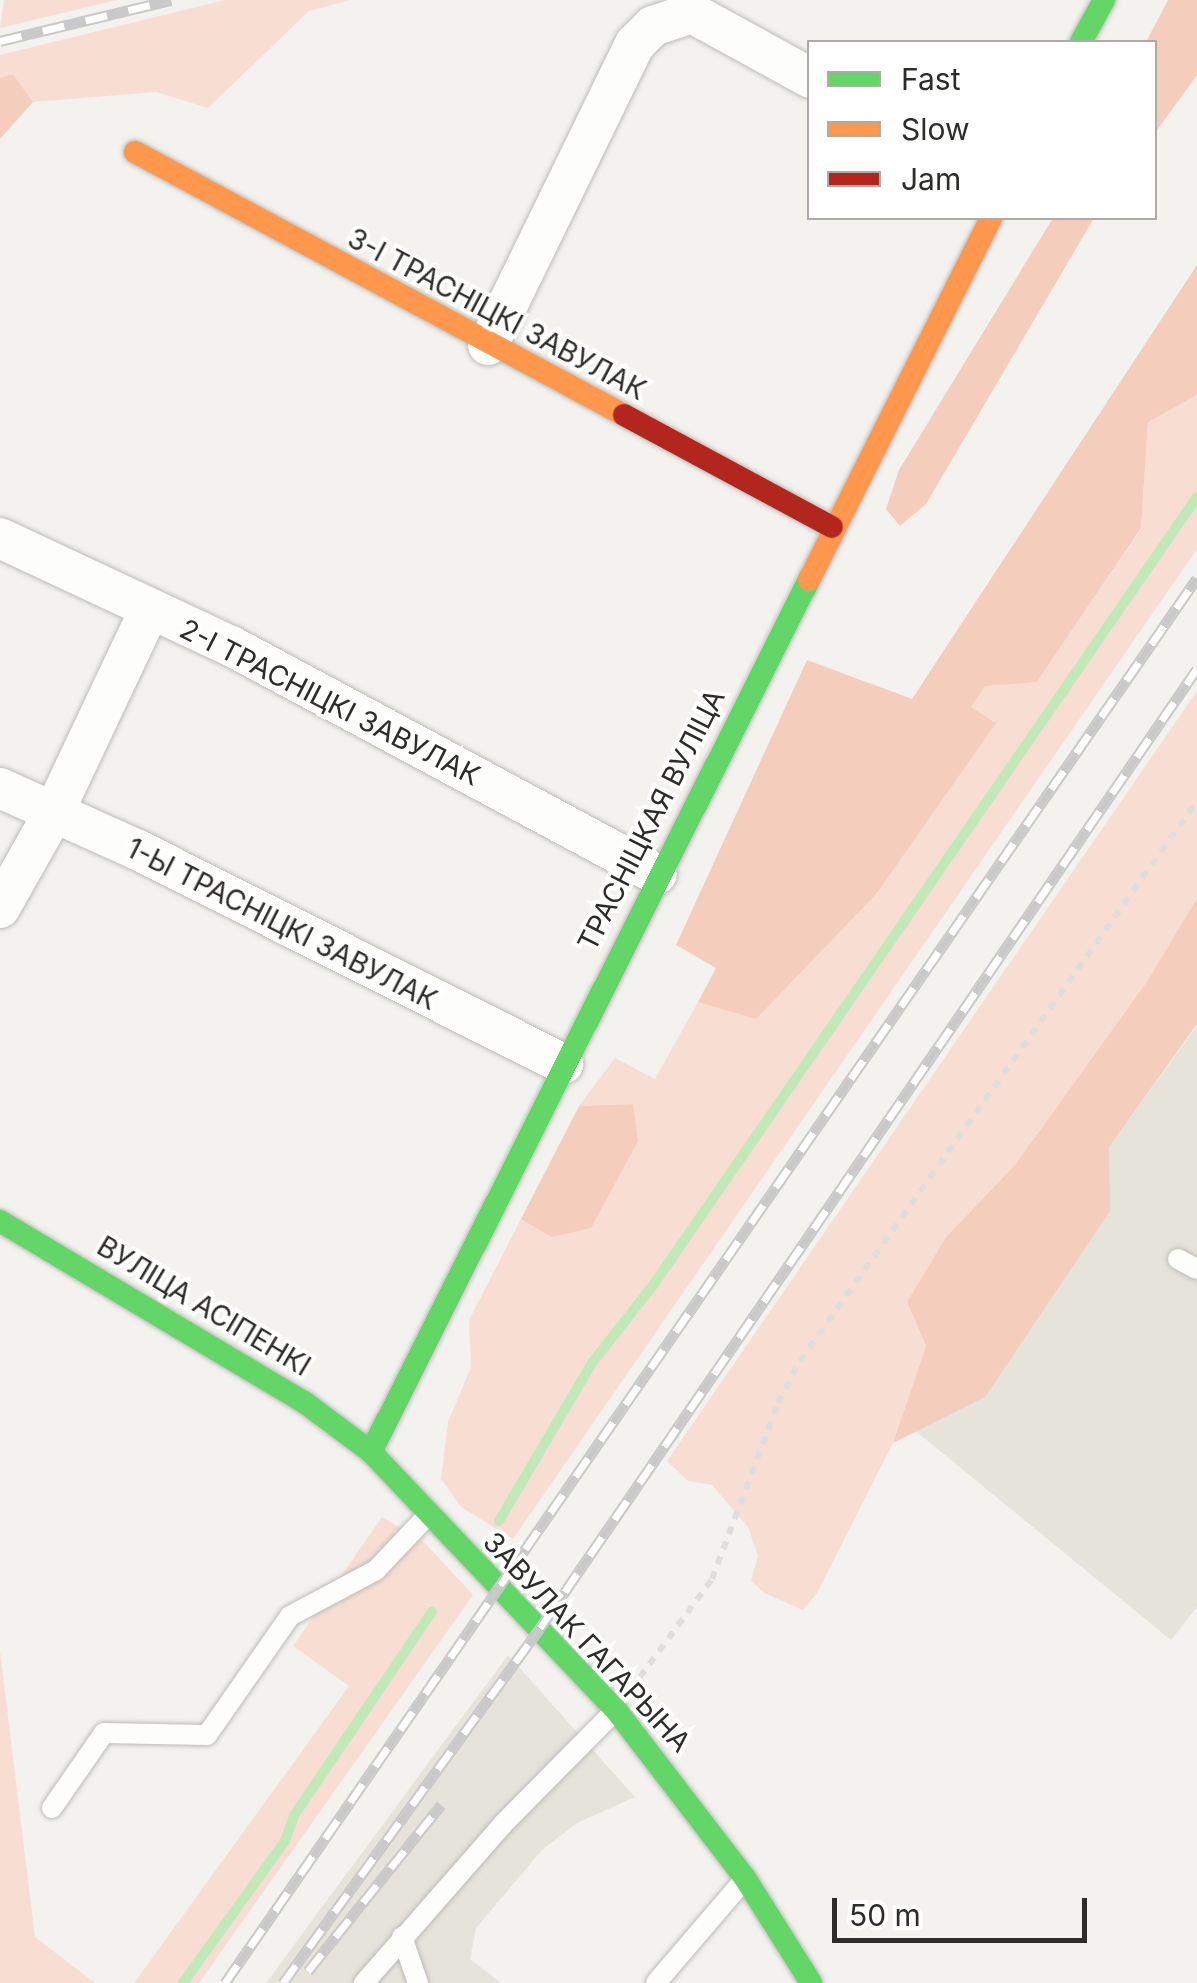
<!DOCTYPE html>
<html>
<head>
<meta charset="utf-8">
<style>
	body { margin:0 }
	#map { position:relative; width:1197px; height:1983px; overflow:hidden; background:#f3f2ee; font-family:Inter,sans-serif }
	div>[style] { position:absolute }
	.built>* { inset:0; background:#e6e3da }
	.green>* { inset:0; background:#f8ded2 }
	.forest>* { inset:0; background:#f4cdbc }
	.stream>* { height:10px; margin:-5px; padding:0 5px; transform-origin:5px; border-radius:5px; background:#c1e9b7 }
	.path>* { height:6px; margin-top:-3px; transform-origin:0; background:repeating-linear-gradient(90deg,#dededc 0 8px,transparent 0 16px) }
	.roads { filter:drop-shadow(0 0 2px #bcbbb8) drop-shadow(0 0 2px #bcbbb8) }
	.lane>* { height:20px; margin:-10px; padding:0 10px; transform-origin:10px; border-radius:10px; background:#fdfdfc }
	.street>* { height:40px; margin:-20px; padding:0 20px; transform-origin:20px; border-radius:20px; background:#fdfdfc }
	.fast>* { height:22px; margin:-11px; padding:0 11px; transform-origin:11px; border-radius:11px; background:#63d668 }
	.slow>* { height:22px; margin:-11px; padding:0 11px; transform-origin:11px; border-radius:11px; background:#ff974d }
	.jam>* { height:22px; margin:-11px; padding:0 11px; transform-origin:11px; border-radius:11px; background:#b3261e }
	.rail>* { height:11px; margin-top:-5.5px; transform-origin:0; background:repeating-linear-gradient(90deg,#fff 0 22px,#c9c9c9 0 44px); box-sizing:border-box; border-block:2px solid #c9c9c9 }
	span { translate:-50% -50%; white-space:nowrap; text-align:center; line-height:1.15; -webkit-text-stroke:8px #fff; paint-order:stroke }
	.street-label { font-size:28px; color:#2d2c29 }
	.legend { position:absolute; left:807px; top:40px; width:350px; height:180px; box-sizing:border-box; background:#fff; border:2px solid #ababa9; margin:0; padding:12px 18px; list-style:none; font-size:30px; color:#2d2c29 }
	.legend li { display:flex; align-items:center; gap:20px; height:50px }
	.legend b { width:50px; border:2px solid #ababa9 }
	.scale { position:absolute; left:832px; top:1898px; width:255px; height:45px; box-sizing:border-box; border:5px solid #2d2c29; border-top:0; padding-left:12px; font-size:30px; line-height:35px; white-space:nowrap; color:#2d2c29; -webkit-text-stroke:8px #fff; paint-order:stroke }
</style>
</head>
<body>
<div id="map">
	<div class="built">
		<i style="clip-path:polygon(1197px 1026px,1197px 1607px,1171px 1640px,907px 1424px)"></i>
		<i style="clip-path:polygon(508px 1655px,635px 1797px,577px 1823px,542px 1850px,476px 1928px,470px 1959px,501px 1983px,266px 1983px)"></i>
	</div>
	<div class="green">
		<i style="clip-path:polygon(4px 0,117px 0,0 28px)"></i>
		<i style="clip-path:polygon(225px 0,350px 0,309px 11px,208px 108px,156px 92px,33px 102px,13px 74px,0 78px,0 55px)"></i>
		<i style="clip-path:polygon(1197px 395px,1197px 549px,513px 1539px,461px 1507px,441px 1479px,448px 1422px,471px 1367px,469px 1320px,521px 1219px,551px 1237px,633px 1104px,579px 1106px,615px 1058px,655px 1079px,698px 1002px,757px 1018px,995px 722px,971px 707px,985px 685px,1037px 682px,1141px 529px,1148px 421px)"></i>
		<i style="clip-path:polygon(1197px 691px,1197px 898px,1148px 980px,1015px 1165px,946px 1237px,907px 1302px,926px 1346px,893px 1443px,817px 1593px,803px 1610px,764px 1593px,751px 1580px,758px 1556px,748px 1527px,712px 1485px,688px 1481px,667px 1461px)"></i>
		<i style="clip-path:polygon(382px 1517px,424px 1542px,473px 1595px,199px 1983px,134px 1983px,349px 1686px,293px 1646px)"></i>
		<i style="clip-path:polygon(0 1651px,35px 1937px,95px 1983px,0 1983px)"></i>
	</div>
	<div class="forest">
		<i style="clip-path:polygon(1168px 0,1197px 0,1197px 75px,1155px 133px,1154px 42px,1146px 42px)"></i>
		<i style="clip-path:polygon(13px 74px,33px 102px,0 139px,0 78px)"></i>
		<i style="clip-path:polygon(1053px 218px,1094px 218px,926px 504px,900px 526px,886px 509px,899px 470px)"></i>
		<i style="clip-path:polygon(1197px 265px,1197px 395px,1148px 422px,1141px 528px,1037px 682px,985px 686px,971px 707px,996px 723px,877px 893px,756px 1019px,698px 1002px,716px 968px,676px 945px,807px 660px,912px 699px)"></i>
		<i style="clip-path:polygon(1197px 898px,1197px 1024px,1109px 1147px,1110px 1211px,985px 1397px,893px 1443px,926px 1346px,907px 1302px,946px 1237px,1015px 1165px,1148px 980px)"></i>
		<i style="clip-path:polygon(633px 1104px,638px 1141px,591px 1228px,551px 1237px,521px 1219px,579px 1106px)"></i>
	</div>
	<div class="stream">
		<i style="left:499px;top:1521px;width:183px;rotate:-59.5deg"></i>
		<i style="left:592px;top:1363px;width:100px;rotate:-51.9deg"></i>
		<i style="left:654px;top:1284px;width:956px;rotate:-55.4deg"></i>
		<i style="left:183px;top:1983px;width:175px;rotate:-54.3deg"></i>
		<i style="left:285px;top:1841px;width:29px;rotate:-70deg"></i>
		<i style="left:295px;top:1814px;width:244px;rotate:-55.9deg"></i>
	</div>
	<div class="path">
		<i style="left:640px;top:1677px;width:122px;rotate:-53.7deg"></i>
		<i style="left:712px;top:1579px;width:188px;rotate:-69.4deg"></i>
		<i style="left:778px;top:1403px;width:47px;rotate:-62.4deg"></i>
		<i style="left:800px;top:1361px;width:686px;rotate:-54.67deg"></i>
	</div>
	<div class="roads">
		<div class="lane">
			<i style="left:1178px;top:1259px;width:21px;rotate:28deg"></i>
			<i style="left:52px;top:1808px;width:91px;rotate:-55.3deg"></i>
			<i style="left:104px;top:1733px;width:103px;rotate:1.1deg"></i>
			<i style="left:207px;top:1735px;width:145px;rotate:-55.1deg"></i>
			<i style="left:290px;top:1616px;width:98px;rotate:-28.1deg"></i>
			<i style="left:376px;top:1570px;width:76px;rotate:-46.6deg"></i>
			<i style="left:402px;top:1937px;width:49px;rotate:70.8deg"></i>
			<i style="left:364px;top:1983px;width:211px;rotate:-48.8deg"></i>
			<i style="left:503px;top:1824px;width:159px;rotate:-45.3deg"></i>
			<i style="left:656px;top:1983px;width:135px;rotate:-49.5deg"></i>
		</div>
		<div class="street">
			<i style="left:488px;top:345px;width:335px;rotate:-64deg"></i>
			<i style="left:635px;top:44px;width:25px;rotate:-45deg"></i>
			<i style="left:653px;top:26px;width:41px;rotate:-18.4deg"></i>
			<i style="left:692px;top:13px;width:135px;rotate:28.8deg"></i>
			<i style="left:0;top:538px;width:255px;rotate:25.1deg"></i>
			<i style="left:231px;top:646px;width:483px;rotate:28.2deg"></i>
			<i style="left:0;top:788px;width:151px;rotate:24.2deg"></i>
			<i style="left:138px;top:850px;width:476px;rotate:26.7deg"></i>
			<i style="left:0;top:908px;width:108px;rotate:-60.6deg"></i>
			<i style="left:53px;top:814px;width:225px;rotate:-64.7deg"></i>
		</div>
		<div class="fast">
			<i style="left:1081px;top:42px;width:48px;rotate:-61.3deg"></i>
			<i style="left:0;top:1221px;width:354px;rotate:30.8deg"></i>
			<i style="left:304px;top:1402px;width:84px;rotate:36.7deg"></i>
			<i style="left:371px;top:1452px;width:356px;rotate:46.5deg"></i>
			<i style="left:616px;top:1710px;width:212px;rotate:52.5deg"></i>
			<i style="left:745px;top:1878px;width:124px;rotate:57.8deg"></i>
			<i style="left:371px;top:1452px;width:976px;rotate:-63.33deg"></i>
		</div>
		<div class="slow">
			<i style="left:135px;top:152px;width:555px;rotate:28.27deg"></i>
			<i style="left:809px;top:580px;width:405px;rotate:-63.3deg"></i>
		</div>
		<div class="jam">
			<i style="left:624px;top:415px;width:236px;rotate:28.3deg"></i>
		</div>
	</div>
	<div class="rail">
		<i style="left:0;top:41px;width:176px;rotate:-13.5deg"></i>
		<i style="left:308px;top:1971px;width:213px;rotate:-51.3deg"></i>
		<i style="left:225px;top:1983px;width:1708px;rotate:-55.32deg"></i>
		<i style="left:283px;top:1983px;width:438px;rotate:-54.1deg"></i>
		<i style="left:540px;top:1628px;width:1162px;rotate:-55.59deg"></i>
	</div>
	<div class="street-label">
		<span style="left:497px;top:314px;rotate:28deg">3-І ТРАСНІЦКІ ЗАВУЛАК</span>
		<span style="left:330px;top:702px;rotate:27deg">2-І ТРАСНІЦКІ ЗАВУЛАК</span>
		<span style="left:651px;top:820px;rotate:-63deg">ТРАСНІЦКАЯ ВУЛІЦА</span>
		<span style="left:282px;top:924px;rotate:27deg">1-Ы ТРАСНІЦКІ ЗАВУЛАК</span>
		<span style="left:204px;top:1306px;rotate:31deg">ВУЛІЦА АСІПЕНКІ</span>
		<span style="left:587px;top:1642px;rotate:47deg">ЗАВУЛАК ГАГАРЫНА</span>
	</div>
	<ul class="legend">
	<li><b style="height:12px;background:#63d668"></b>Fast</li>
	<li><b style="height:12px;background:#ff974d"></b>Slow</li>
	<li><b style="height:12px;background:#b3261e"></b>Jam</li>
	</ul>
	<div class="scale">50 m</div>
</div>
</body>
</html>
